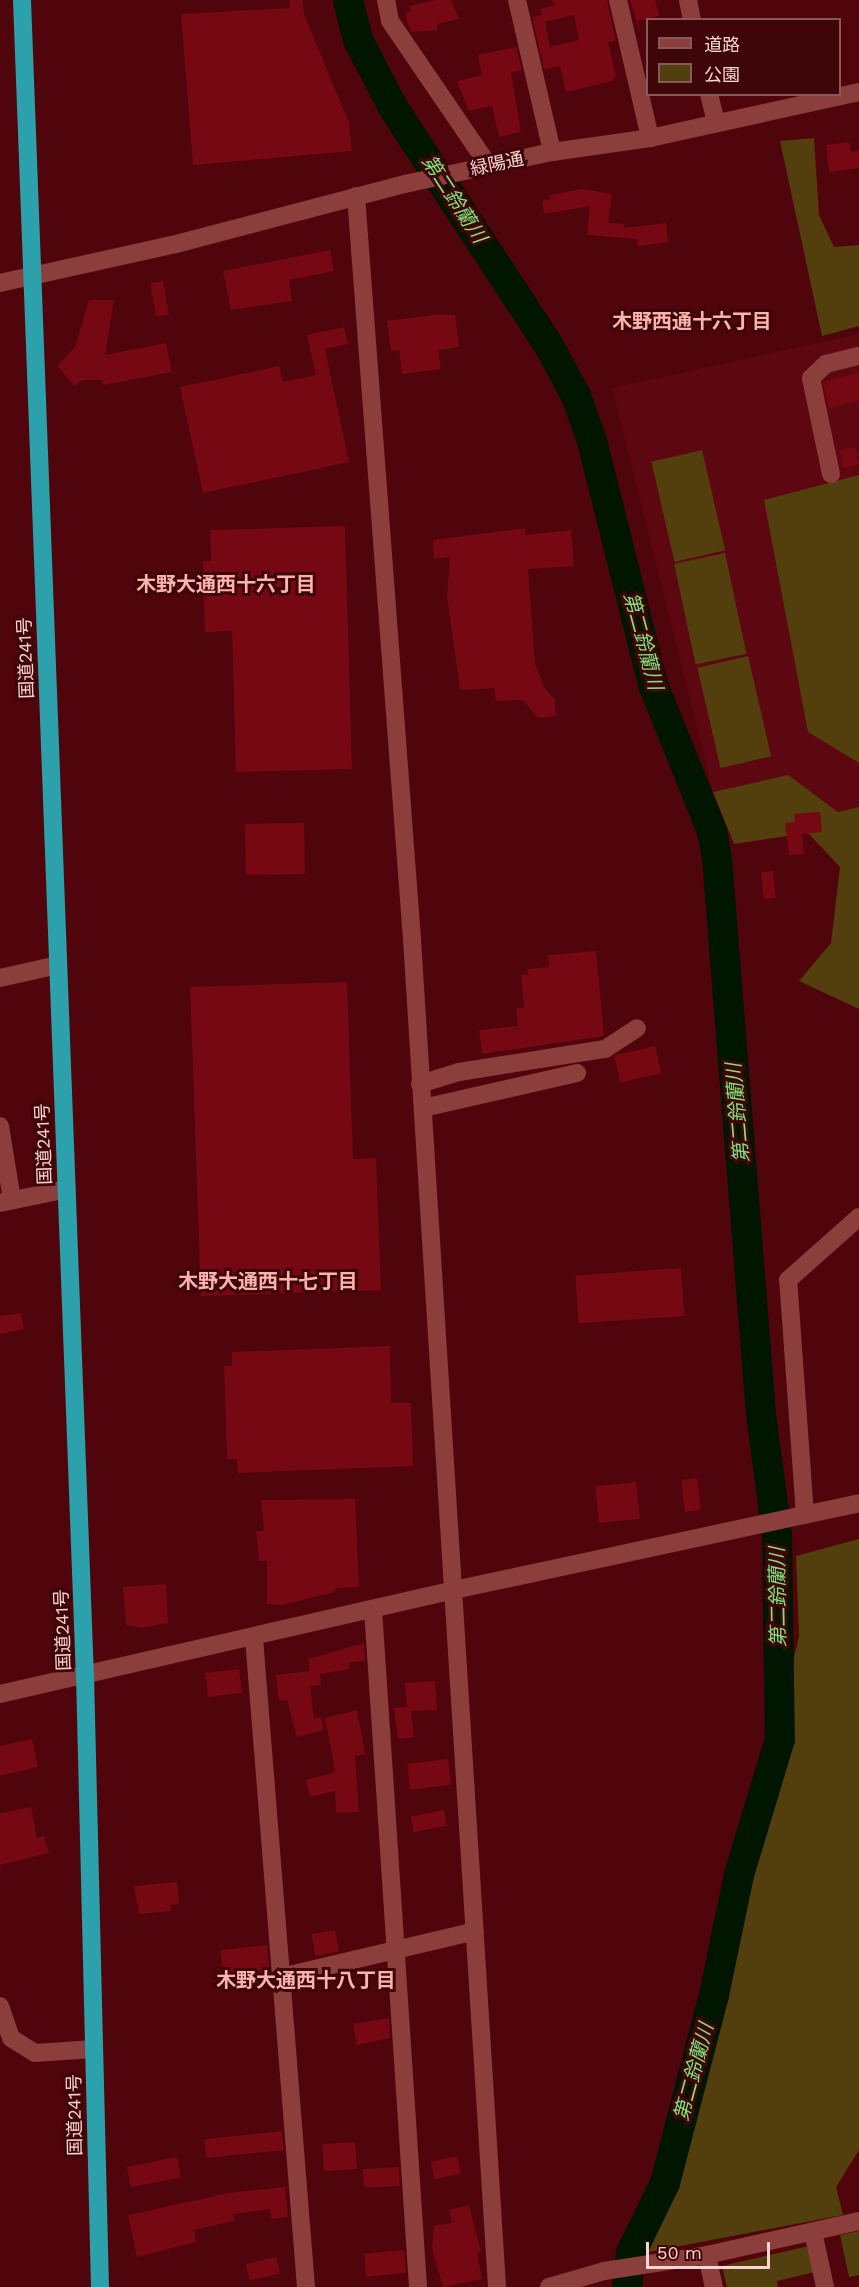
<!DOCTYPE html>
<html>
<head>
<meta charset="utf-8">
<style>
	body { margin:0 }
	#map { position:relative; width:859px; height:2287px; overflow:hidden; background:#50040b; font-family:"Work Sans","Noto Sans JP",sans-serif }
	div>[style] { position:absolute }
	.built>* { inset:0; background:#5d0810 }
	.green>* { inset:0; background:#533e0d; transform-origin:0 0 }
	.river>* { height:30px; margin:-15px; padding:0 15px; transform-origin:15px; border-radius:15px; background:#001601 }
	.building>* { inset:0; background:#760814; transform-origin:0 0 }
	.minor>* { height:18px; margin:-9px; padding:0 9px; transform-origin:9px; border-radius:9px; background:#8c3e3c }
	.highway>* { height:18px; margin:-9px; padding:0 9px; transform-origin:9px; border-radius:9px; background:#2ca1ab }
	span { translate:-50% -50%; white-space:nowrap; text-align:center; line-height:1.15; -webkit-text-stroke:6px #3e0609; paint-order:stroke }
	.street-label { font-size:18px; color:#fad4d1 }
	.water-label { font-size:20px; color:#7ee57e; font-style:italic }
	.neighbourhood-label { font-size:20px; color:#fab2ad; font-weight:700 }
	.legend { position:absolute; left:646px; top:18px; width:195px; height:78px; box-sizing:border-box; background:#3e0609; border:2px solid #895859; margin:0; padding:8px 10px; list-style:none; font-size:18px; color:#fad4d1 }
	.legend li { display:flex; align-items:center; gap:12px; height:30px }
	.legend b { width:30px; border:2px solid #895859 }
	.scale { position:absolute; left:646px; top:2242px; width:124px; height:27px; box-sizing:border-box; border:3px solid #fad4d1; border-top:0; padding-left:8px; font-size:18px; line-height:21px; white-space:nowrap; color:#fad4d1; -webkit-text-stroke:4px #3e0609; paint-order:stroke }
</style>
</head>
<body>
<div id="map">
	<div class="built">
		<i style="clip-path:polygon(859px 334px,859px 807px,839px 812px,788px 776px,713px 792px,612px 388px)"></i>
	</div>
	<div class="green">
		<i style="clip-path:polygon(814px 138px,819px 215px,834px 247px,859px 245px,859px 326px,822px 336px,780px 141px)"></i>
		<i style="left:702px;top:450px;width:103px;height:52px;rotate:77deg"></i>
		<i style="clip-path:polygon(859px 475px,859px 763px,808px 732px,764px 500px)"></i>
		<i style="left:725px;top:553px;width:103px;height:52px;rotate:78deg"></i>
		<i style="left:748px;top:656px;width:103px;height:52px;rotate:77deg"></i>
		<i style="clip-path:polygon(788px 775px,838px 812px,859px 807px,859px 1009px,799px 981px,831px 943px,840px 867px,808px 833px,734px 844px,713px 792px)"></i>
		<i style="clip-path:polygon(859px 1539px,859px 2150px,836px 2187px,843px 2215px,643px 2253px,670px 2204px,799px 1636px,796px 1556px)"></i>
		<i style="clip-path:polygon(859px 2231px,859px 2275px,849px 2277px,840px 2235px)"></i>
		<i style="clip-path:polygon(809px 2246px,815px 2272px,777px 2281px,778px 2287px,727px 2287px,722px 2266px)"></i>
	</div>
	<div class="river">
		<i style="left:348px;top:0;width:41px;rotate:76deg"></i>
		<i style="left:358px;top:40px;width:78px;rotate:62.4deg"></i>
		<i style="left:394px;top:109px;width:281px;rotate:56.8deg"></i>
		<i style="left:548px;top:344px;width:59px;rotate:61.7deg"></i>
		<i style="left:576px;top:396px;width:48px;rotate:70.4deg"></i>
		<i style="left:592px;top:441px;width:254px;rotate:75.9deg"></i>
		<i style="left:654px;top:687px;width:155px;rotate:68.1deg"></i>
		<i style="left:712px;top:831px;width:27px;rotate:80deg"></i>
		<i style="left:717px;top:858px;width:558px;rotate:85.48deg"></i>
		<i style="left:761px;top:1414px;width:123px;rotate:82.5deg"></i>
		<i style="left:777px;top:1536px;width:203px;rotate:89.2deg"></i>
		<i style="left:780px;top:1739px;width:142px;rotate:106.8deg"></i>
		<i style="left:739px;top:1875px;width:123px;rotate:101.8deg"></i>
		<i style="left:714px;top:1995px;width:194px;rotate:104.6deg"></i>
		<i style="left:665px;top:2183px;width:78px;rotate:115.9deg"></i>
		<i style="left:631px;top:2253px;width:34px;rotate:97deg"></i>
	</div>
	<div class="building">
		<i style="clip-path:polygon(289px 0,303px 0,304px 14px,349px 123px,352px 151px,193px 165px,181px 14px,290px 8px)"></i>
		<i style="clip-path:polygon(436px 0,451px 0,459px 19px,437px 24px,438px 30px,411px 32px,405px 14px,411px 12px,410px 6px)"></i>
		<i style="clip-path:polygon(evenodd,552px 0,607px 0,616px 41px,608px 42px,616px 76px,612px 81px,566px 92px,560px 66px,544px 69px,532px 17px,542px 15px,540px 9px,554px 5px,552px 0,574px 15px,579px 40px,550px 47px,545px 22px,574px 15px)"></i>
		<i style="clip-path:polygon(630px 0,655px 0,659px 16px,638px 21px,641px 36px)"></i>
		<i style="clip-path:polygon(516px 47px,522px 70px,511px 73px,521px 132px,499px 137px,492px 106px,469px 111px,457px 81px,482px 75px,478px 55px)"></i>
		<i style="clip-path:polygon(849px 142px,851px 152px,859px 151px,859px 168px,829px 172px,826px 145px)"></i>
		<i style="clip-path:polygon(583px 189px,612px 194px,608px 223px,625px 224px,624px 228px,666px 223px,668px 242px,638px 246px,637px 239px,587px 235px,590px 206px,544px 214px,542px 201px,551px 199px,550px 195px)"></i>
		<i style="clip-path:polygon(330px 250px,334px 271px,289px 280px,292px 301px,231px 310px,223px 271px)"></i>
		<i style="left:163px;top:281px;width:34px;height:13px;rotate:80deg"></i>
		<i style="clip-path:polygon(89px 300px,114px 300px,105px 355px,166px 343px,172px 372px,103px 385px,102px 380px,82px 380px,75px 386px,57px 366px,75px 347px)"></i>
		<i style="clip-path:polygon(434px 315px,455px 315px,459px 347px,438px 350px,441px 369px,402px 374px,399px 350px,391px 351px,387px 321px)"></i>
		<i style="clip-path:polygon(344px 327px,348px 344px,325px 349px,349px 462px,203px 493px,180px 387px,279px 366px,283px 382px,316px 375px,307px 335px)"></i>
		<i style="clip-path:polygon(859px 373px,859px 401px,829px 408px,823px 382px)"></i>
		<i style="left:855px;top:447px;width:18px;height:16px;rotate:77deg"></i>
		<i style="clip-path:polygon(345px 526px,352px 769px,236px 772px,232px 631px,205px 632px,203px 561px,211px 561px,210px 530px)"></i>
		<i style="clip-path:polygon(525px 528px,525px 535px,571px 530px,574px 566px,528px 569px,535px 664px,545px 689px,554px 698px,556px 716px,538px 718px,523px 700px,496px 701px,494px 688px,460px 690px,447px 596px,450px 557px,434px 559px,433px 540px)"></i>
		<i style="clip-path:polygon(820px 812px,822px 832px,802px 834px,804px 854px,789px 855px,785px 823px,795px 822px,794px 814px)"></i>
		<i style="left:304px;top:823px;width:51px;height:59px;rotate:89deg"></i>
		<i style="left:773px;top:871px;width:27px;height:12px;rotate:84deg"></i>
		<i style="clip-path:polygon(596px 951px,604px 1036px,482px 1054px,479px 1030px,518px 1026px,516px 1008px,524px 1008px,521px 975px,528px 974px,527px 969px,549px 967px,548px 955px)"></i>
		<i style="clip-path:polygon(347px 982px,353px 1159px,376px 1158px,381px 1290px,201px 1296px,190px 987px)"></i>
		<i style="left:655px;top:1046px;width:28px;height:42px;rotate:77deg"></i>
		<i style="left:681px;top:1268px;width:48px;height:106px;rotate:86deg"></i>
		<i style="clip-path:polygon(21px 1313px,24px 1329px,0 1334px,0 1316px)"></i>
		<i style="clip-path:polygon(390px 1346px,391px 1403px,411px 1403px,413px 1466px,238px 1473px,237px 1459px,227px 1459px,224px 1366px,232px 1366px,232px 1352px)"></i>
		<i style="left:697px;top:1478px;width:32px;height:16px;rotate:83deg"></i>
		<i style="left:636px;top:1482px;width:37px;height:41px;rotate:84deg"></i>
		<i style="clip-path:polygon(355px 1499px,359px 1587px,336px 1588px,334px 1592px,281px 1605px,267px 1604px,267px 1561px,259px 1561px,256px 1532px,264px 1530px,261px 1500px)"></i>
		<i style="clip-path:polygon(166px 1584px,168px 1623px,142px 1628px,126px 1625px,123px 1587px)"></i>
		<i style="clip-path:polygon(364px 1643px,365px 1660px,349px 1663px,350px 1669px,320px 1674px,321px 1685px,310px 1686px,314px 1719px,321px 1717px,324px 1730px,297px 1737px,287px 1700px,279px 1701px,276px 1675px,310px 1671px,308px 1659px)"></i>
		<i style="left:239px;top:1669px;width:24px;height:34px;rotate:83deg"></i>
		<i style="clip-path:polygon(435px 1681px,437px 1710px,411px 1711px,414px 1737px,398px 1739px,394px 1708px,407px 1707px,405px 1683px)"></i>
		<i style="clip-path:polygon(357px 1710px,365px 1754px,355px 1756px,359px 1812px,336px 1813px,335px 1791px,310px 1797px,306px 1780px,333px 1773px,335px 1769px,325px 1718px)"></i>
		<i style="clip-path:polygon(32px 1739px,38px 1767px,0 1776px,0 1746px)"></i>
		<i style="left:448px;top:1759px;width:26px;height:41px;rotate:83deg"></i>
		<i style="clip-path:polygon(31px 1807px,37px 1838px,44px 1836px,49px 1853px,0 1865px,0 1813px)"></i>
		<i style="left:444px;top:1810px;width:16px;height:34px;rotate:79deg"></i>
		<i style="clip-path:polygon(177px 1882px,179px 1904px,170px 1905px,171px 1911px,139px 1914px,134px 1886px)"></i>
		<i style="left:335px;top:1930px;width:22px;height:24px;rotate:80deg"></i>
		<i style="left:267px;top:1945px;width:28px;height:47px;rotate:84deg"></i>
		<i style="clip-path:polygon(389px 2018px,390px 2038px,357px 2045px,353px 2024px)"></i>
		<i style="left:282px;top:2131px;width:19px;height:78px;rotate:84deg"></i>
		<i style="left:355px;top:2142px;width:27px;height:33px;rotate:86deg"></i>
		<i style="left:457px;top:2156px;width:18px;height:27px;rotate:77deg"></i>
		<i style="left:177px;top:2157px;width:21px;height:51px;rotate:79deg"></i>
		<i style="left:399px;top:2167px;width:19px;height:36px;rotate:87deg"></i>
		<i style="clip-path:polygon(285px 2187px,288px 2217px,271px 2219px,270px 2209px,233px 2214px,234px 2221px,194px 2230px,196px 2242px,137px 2257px,128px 2215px,229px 2193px)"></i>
		<i style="clip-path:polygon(469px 2205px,481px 2252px,477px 2253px,482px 2279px,443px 2287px,432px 2249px,434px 2226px,452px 2223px,449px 2210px)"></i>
		<i style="left:404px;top:2250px;width:23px;height:40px;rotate:85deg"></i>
		<i style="left:276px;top:2257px;width:17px;height:31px;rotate:77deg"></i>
	</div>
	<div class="minor">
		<i style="left:386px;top:0;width:21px;rotate:79deg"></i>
		<i style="left:390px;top:21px;width:176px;rotate:55.7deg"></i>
		<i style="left:517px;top:0;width:156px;rotate:77deg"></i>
		<i style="left:618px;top:0;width:142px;rotate:76.9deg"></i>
		<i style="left:688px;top:0;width:20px;rotate:79deg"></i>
		<i style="left:709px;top:94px;width:30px;rotate:76deg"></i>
		<i style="left:356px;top:196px;width:745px;rotate:85.69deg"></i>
		<i style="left:412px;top:939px;width:1351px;rotate:86.39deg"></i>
		<i style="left:0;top:283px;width:180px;rotate:-12.5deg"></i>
		<i style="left:176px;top:244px;width:237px;rotate:-14.7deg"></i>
		<i style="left:405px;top:184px;width:150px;rotate:-12.3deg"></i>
		<i style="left:552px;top:152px;width:99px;rotate:-8.1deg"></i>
		<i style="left:650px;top:138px;width:214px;rotate:-12.4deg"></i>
		<i style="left:831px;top:474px;width:98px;rotate:-101.8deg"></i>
		<i style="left:811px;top:378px;width:21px;rotate:-43deg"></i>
		<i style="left:826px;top:364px;width:34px;rotate:-14deg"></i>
		<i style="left:0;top:978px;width:59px;rotate:-12.6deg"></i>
		<i style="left:420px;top:1084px;width:41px;rotate:-17.1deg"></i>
		<i style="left:459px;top:1072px;width:148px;rotate:-9deg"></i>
		<i style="left:605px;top:1049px;width:38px;rotate:-33deg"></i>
		<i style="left:423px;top:1108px;width:158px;rotate:-12.8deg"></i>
		<i style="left:0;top:1126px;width:75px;rotate:80.8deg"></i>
		<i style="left:0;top:1203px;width:68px;rotate:-11.8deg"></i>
		<i style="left:805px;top:1515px;width:236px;rotate:-94.1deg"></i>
		<i style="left:788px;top:1280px;width:95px;rotate:-41.6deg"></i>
		<i style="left:373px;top:1609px;width:679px;rotate:86.2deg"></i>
		<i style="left:254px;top:1638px;width:651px;rotate:85.42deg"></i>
		<i style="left:0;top:1694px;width:466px;rotate:-12.9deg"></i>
		<i style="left:454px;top:1590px;width:414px;rotate:-12.1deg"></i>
		<i style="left:281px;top:1977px;width:199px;rotate:-13.3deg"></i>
		<i style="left:0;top:2006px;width:34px;rotate:71deg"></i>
		<i style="left:11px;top:2038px;width:28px;rotate:32deg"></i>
		<i style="left:35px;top:2053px;width:59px;rotate:-3.9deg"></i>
		<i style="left:813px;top:2232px;width:56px;rotate:77.7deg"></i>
		<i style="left:707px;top:2255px;width:33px;rotate:78deg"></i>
		<i style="left:549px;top:2287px;width:57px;rotate:-16.2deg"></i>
		<i style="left:604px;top:2271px;width:104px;rotate:-8.8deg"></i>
		<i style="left:707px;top:2255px;width:156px;rotate:-12.6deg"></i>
	</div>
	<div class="highway">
		<i style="left:22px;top:0;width:1676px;rotate:87.85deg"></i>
		<i style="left:85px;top:1675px;width:612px;rotate:88.6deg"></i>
	</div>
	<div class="street-label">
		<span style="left:497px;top:164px;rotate:-12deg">緑陽通</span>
		<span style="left:26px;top:658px;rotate:-92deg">国道241号</span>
		<span style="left:44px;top:1144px;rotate:-92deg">国道241号</span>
		<span style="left:63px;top:1630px;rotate:-92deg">国道241号</span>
		<span style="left:75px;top:2115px;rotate:-91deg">国道241号</span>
	</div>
	<div class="water-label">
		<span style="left:454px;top:199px;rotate:57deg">第二鈴蘭川</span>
		<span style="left:643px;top:641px;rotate:75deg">第二鈴蘭川</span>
		<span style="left:738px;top:1113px;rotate:-95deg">第二鈴蘭川</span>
		<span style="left:778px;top:1597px;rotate:-91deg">第二鈴蘭川</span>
		<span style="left:694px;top:2072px;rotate:-75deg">第二鈴蘭川</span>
	</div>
	<div class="neighbourhood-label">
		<span style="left:692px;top:321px">木野西通十六丁目</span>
		<span style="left:226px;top:584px">木野大通西十六丁目</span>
		<span style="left:268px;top:1281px">木野大通西十七丁目</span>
		<span style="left:306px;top:1980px">木野大通西十八丁目</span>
	</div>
	<ul class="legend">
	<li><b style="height:8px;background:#8c3e3c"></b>道路</li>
	<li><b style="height:16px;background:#533e0d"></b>公園</li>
	</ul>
	<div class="scale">50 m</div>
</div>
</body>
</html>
